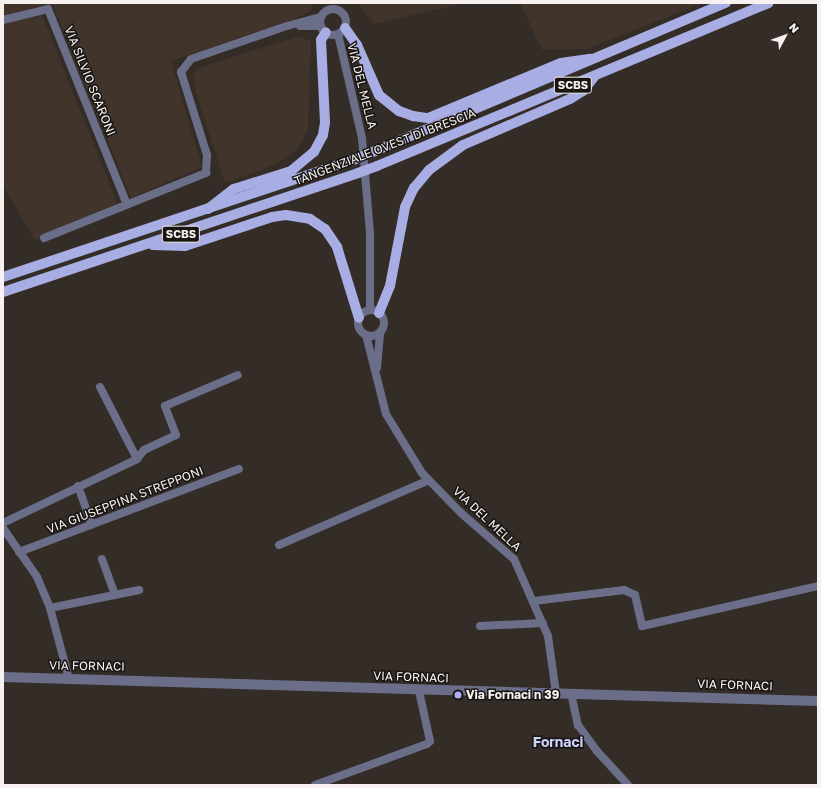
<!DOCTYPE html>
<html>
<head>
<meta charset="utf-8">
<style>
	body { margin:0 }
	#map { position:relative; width:821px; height:788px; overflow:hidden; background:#332c27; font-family:"Golos Text",sans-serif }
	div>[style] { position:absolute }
	.built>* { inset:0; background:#40342b }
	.minor>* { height:8px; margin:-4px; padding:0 4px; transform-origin:4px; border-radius:4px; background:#6b6e88 }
	.minor>.ring { margin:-4px; padding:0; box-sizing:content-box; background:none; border:8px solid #6b6e88; border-radius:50% }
	.tertiary>* { height:10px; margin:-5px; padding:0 5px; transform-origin:5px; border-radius:5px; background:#6b6e88 }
	.primary>* { height:10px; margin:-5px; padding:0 5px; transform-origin:5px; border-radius:5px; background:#a8ade3 }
	.primary-bridge>* { height:10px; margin:-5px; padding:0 5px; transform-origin:5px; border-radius:5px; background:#a8ade3 }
	.dots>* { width:11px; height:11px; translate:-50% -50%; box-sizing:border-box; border:2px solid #181513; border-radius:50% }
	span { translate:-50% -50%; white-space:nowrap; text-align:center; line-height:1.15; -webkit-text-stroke:3px #181513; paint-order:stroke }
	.shield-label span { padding:1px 3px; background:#181513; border:1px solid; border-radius:3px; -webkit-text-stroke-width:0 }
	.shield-label { font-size:11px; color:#f7f2ef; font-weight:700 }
	.street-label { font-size:12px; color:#f7f2ef }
	.poi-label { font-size:12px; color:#f7f2ef; font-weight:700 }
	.left { translate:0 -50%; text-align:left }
	.quarter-label { font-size:14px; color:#ccd1fc; font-weight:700 }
	.frame { position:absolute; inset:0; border:4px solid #f7f2ef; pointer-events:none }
	.north { position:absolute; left:765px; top:16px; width:40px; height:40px; -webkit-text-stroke:3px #181513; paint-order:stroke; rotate:49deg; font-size:11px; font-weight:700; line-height:16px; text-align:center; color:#f7f2ef }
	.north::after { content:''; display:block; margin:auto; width:14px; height:18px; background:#f7f2ef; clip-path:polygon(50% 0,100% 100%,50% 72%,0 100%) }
</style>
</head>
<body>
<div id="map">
	<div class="built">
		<i style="clip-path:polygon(3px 3px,311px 3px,313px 9px,297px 18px,171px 61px,202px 167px,131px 198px,53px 5px,3px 17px)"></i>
		<i style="clip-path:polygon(360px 3px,465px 3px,374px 24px,361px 8px)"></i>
		<i style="clip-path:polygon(520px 3px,703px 3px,587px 49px,542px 50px)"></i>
		<i style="clip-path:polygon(42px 15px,118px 205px,35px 240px,3px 185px,3px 24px)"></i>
		<i style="clip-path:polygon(299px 36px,311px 41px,308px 130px,297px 150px,272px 166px,225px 183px,195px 89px,193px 74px,204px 66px)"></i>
	</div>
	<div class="minor">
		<i class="ring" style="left:320px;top:9px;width:18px;height:18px"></i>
		<i style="left:3px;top:20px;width:46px;rotate:-13.7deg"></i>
		<i style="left:48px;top:9px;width:211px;rotate:68deg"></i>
		<i style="left:300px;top:26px;width:21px"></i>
		<i style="left:338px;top:34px;width:107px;rotate:77deg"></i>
		<i style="left:362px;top:138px;width:96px;rotate:85.2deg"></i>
		<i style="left:370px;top:234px;width:76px;rotate:90deg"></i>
		<i style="left:44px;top:238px;width:175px;rotate:-21.9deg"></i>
		<i style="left:206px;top:173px;width:18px;rotate:-87deg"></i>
		<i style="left:207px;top:155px;width:87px;rotate:-107.4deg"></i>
		<i style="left:181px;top:72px;width:16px;rotate:-52deg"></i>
		<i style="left:191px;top:59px;width:102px;rotate:-19deg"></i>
		<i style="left:287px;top:26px;width:35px;rotate:-15deg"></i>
		<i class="ring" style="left:358px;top:310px;width:18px;height:18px"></i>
		<i style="left:366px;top:335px;width:81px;rotate:75.8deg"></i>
		<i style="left:386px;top:414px;width:69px;rotate:58.6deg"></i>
		<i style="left:422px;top:473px;width:56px;rotate:45.7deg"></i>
		<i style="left:461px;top:513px;width:70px;rotate:41deg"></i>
		<i style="left:514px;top:559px;width:84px;rotate:66.2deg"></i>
		<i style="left:548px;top:636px;width:58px;rotate:82deg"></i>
		<i style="left:377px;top:368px;width:36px;rotate:-85deg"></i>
		<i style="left:100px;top:387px;width:81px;rotate:62.8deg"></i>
		<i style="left:78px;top:486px;width:41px;rotate:70.3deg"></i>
		<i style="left:3px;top:523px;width:148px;rotate:-25.5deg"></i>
		<i style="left:137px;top:459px;width:11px;rotate:-52deg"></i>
		<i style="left:144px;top:450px;width:35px;rotate:-25deg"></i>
		<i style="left:176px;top:435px;width:31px;rotate:-111deg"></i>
		<i style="left:165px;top:406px;width:79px;rotate:-23deg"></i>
		<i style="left:3px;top:528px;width:60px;rotate:55.2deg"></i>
		<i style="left:37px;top:577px;width:34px;rotate:67deg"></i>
		<i style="left:50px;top:608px;width:73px;rotate:75deg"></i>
		<i style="left:279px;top:545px;width:163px;rotate:-23.4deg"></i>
		<i style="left:19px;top:552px;width:235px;rotate:-20.7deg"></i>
		<i style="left:102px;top:559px;width:37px;rotate:70deg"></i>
		<i style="left:534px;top:601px;width:91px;rotate:-7deg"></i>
		<i style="left:624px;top:590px;width:12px;rotate:24deg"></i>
		<i style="left:635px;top:595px;width:32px;rotate:77deg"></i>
		<i style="left:642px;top:626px;width:180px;rotate:-12.8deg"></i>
		<i style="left:50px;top:608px;width:91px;rotate:-11.4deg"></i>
		<i style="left:480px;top:626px;width:63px;rotate:-2.7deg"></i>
		<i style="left:571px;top:693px;width:33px;rotate:78deg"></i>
		<i style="left:578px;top:725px;width:32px;rotate:54deg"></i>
		<i style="left:597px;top:751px;width:46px;rotate:47.6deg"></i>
		<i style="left:315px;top:785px;width:119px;rotate:-20.1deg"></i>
		<i style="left:427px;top:744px;width:4px;rotate:-45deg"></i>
		<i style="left:430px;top:741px;width:51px;rotate:-102.4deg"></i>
	</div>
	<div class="tertiary">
		<i style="left:3px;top:677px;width:815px;rotate:1.69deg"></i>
	</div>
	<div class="primary">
		<i style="left:345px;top:28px;width:21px;rotate:55deg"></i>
		<i style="left:357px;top:45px;width:55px;rotate:66.3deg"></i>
		<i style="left:379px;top:95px;width:26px;rotate:39deg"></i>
		<i style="left:399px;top:111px;width:15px;rotate:20deg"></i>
		<i style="left:413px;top:116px;width:15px;rotate:8deg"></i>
		<i style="left:428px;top:118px;width:144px;rotate:-22.5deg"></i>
		<i style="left:561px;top:63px;width:30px;rotate:-8deg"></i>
		<i style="left:375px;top:151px;width:381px;rotate:-22.9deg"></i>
		<i style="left:377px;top:166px;width:424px;rotate:-22.6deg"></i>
		<i style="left:208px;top:209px;width:33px;rotate:-38deg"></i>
		<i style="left:234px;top:189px;width:60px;rotate:-17.5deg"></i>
		<i style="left:291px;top:171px;width:30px;rotate:-40deg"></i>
		<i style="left:314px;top:152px;width:19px;rotate:-62deg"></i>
		<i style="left:323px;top:135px;width:13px;rotate:-81deg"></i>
		<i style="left:325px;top:122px;width:82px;rotate:-92.8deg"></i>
		<i style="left:321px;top:40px;width:9px;rotate:-58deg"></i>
		<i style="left:153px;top:245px;width:32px;rotate:2deg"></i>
		<i style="left:185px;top:246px;width:92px;rotate:-18.4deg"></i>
		<i style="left:272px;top:217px;width:14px;rotate:-8deg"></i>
		<i style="left:286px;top:215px;width:24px;rotate:9deg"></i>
		<i style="left:310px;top:219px;width:18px;rotate:34deg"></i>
		<i style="left:325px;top:229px;width:22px;rotate:56deg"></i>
		<i style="left:337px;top:247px;width:74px;rotate:72.8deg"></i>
		<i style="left:3px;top:277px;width:372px;rotate:-18.5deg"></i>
		<i style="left:3px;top:292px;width:374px;rotate:-18.5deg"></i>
		<i style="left:379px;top:313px;width:29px;rotate:-68deg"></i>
		<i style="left:390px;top:286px;width:80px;rotate:-79.2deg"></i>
		<i style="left:405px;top:207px;width:21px;rotate:-65deg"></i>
		<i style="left:414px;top:188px;width:23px;rotate:-50deg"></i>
		<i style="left:429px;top:170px;width:42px;rotate:-36.3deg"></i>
		<i style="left:463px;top:145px;width:116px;rotate:-23.3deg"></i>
		<i style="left:570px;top:99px;width:15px;rotate:-32deg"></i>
		<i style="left:583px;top:91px;width:18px;rotate:-52deg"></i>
	</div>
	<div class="primary-bridge">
		<i style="left:356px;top:159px;width:21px;rotate:-23deg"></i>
		<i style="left:358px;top:173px;width:20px;rotate:-20deg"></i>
	</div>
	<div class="dots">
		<i style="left:458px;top:695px;background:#aab0fb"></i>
	</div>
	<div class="shield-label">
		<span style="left:573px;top:85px">SCBS</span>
		<span style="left:181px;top:234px">SCBS</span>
	</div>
	<div class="street-label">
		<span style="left:90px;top:81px;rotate:68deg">VIA SILVIO SCARONI</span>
		<span style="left:362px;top:86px;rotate:76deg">VIA DEL MELLA</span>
		<span style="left:385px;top:147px;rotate:-21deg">TANGENZIALE OVEST DI BRESCIA</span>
		<span style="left:125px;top:500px;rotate:-21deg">VIA GIUSEPPINA STREPPONI</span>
		<span style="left:487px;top:519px;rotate:43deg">VIA DEL MELLA</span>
		<span style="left:87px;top:666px;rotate:1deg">VIA FORNACI</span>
		<span style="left:411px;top:677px;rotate:2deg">VIA FORNACI</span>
		<span style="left:735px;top:685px;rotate:2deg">VIA FORNACI</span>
	</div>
	<div class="poi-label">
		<span class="left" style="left:466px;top:695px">Via Fornaci n 39</span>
	</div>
	<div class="quarter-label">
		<span style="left:558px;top:742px">Fornaci</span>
	</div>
	<div class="frame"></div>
	<div class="north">N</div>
</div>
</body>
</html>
